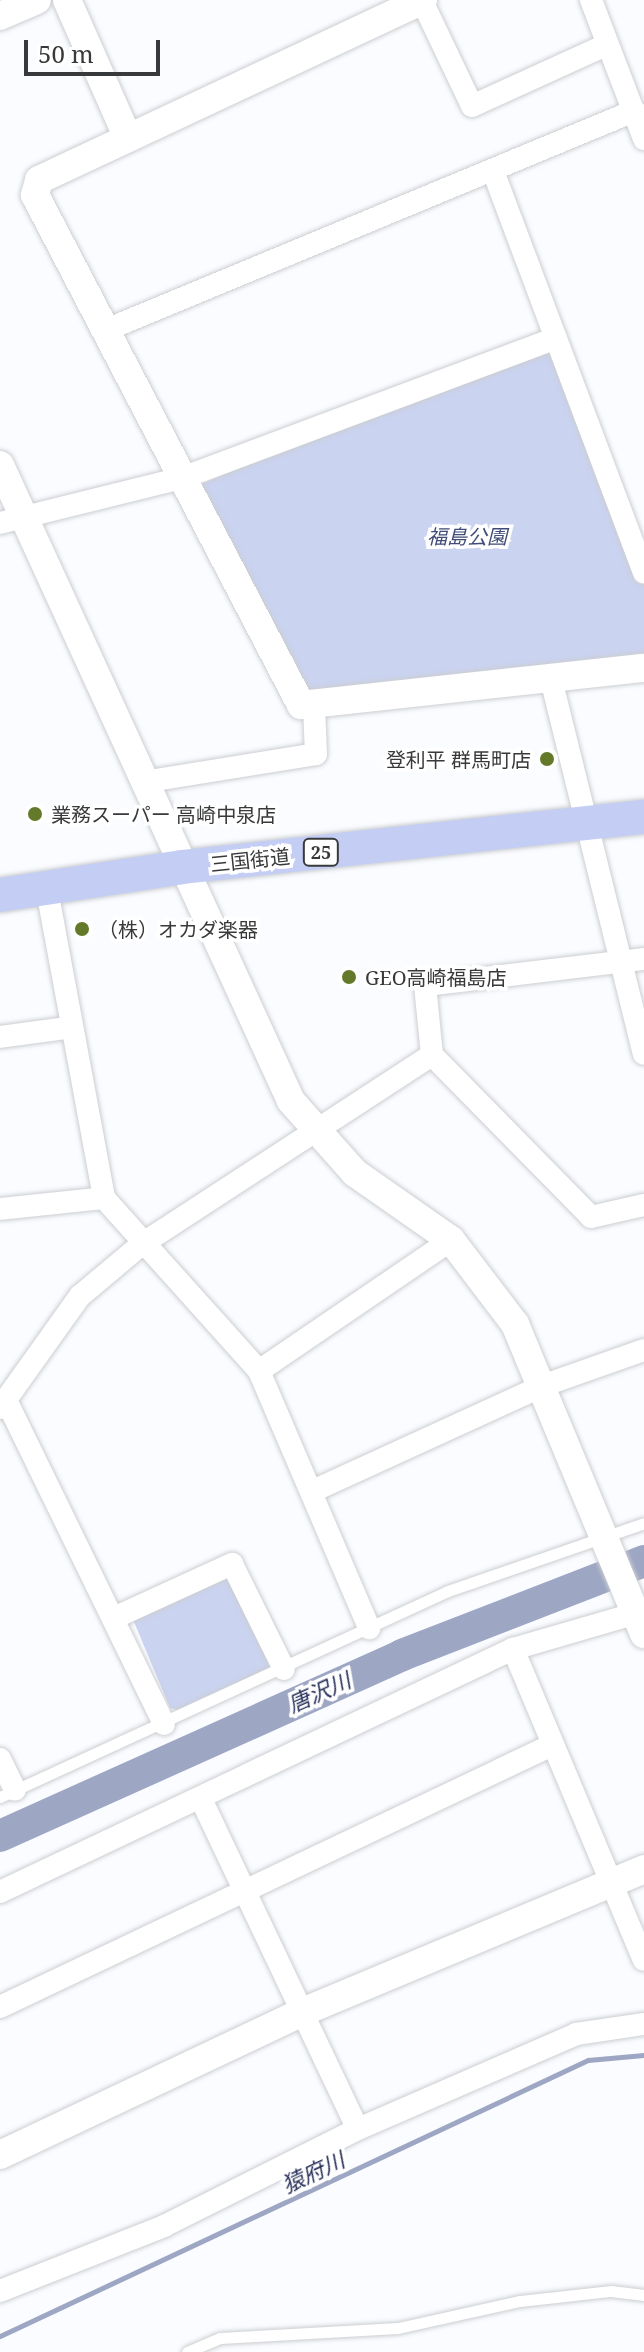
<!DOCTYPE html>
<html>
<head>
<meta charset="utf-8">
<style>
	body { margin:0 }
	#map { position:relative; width:644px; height:2352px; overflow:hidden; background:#fafcff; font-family:"Noto Serif","Noto Sans JP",serif }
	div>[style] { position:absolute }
	.green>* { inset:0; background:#cad3f0 }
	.stream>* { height:5px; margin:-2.5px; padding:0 2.5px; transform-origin:2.5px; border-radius:2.5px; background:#9da6c3 }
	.river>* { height:32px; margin:-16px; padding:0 16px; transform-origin:16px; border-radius:16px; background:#9da6c3 }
	.roads { filter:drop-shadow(0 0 2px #ccced1) drop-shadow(0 0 2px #ccced1) }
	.service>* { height:11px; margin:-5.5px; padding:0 5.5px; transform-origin:5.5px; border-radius:5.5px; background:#fff }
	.minor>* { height:22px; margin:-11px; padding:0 11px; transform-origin:11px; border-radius:11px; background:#fff }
	.tertiary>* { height:28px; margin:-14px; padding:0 14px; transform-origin:14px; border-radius:14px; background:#fff }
	.primary>* { height:34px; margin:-17px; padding:0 17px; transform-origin:17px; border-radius:17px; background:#c4cef5 }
	.dots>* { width:22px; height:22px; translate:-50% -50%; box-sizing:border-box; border:4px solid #fff; border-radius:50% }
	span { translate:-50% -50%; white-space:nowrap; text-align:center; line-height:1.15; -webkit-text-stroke:7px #fff; paint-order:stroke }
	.shield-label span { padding:2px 6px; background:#fff; border:2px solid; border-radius:6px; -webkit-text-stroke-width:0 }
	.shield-label { font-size:18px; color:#38393a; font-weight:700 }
	.park-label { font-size:20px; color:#414c78; font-style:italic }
	.poi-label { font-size:20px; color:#38393a }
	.right { translate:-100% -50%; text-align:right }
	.left { translate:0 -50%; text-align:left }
	.street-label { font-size:20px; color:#38393a }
	.water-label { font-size:22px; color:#273059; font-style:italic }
	.scale { position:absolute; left:24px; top:40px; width:136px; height:36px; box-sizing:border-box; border:4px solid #38393a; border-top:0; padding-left:10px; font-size:24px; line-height:28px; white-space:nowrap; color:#38393a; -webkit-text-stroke:6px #fff; paint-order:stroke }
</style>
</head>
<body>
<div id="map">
	<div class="green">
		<i style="clip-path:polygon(556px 338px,644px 573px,644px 668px,311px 698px,199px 485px)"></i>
		<i style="clip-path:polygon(229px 1576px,271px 1667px,180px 1711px,170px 1708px,132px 1617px)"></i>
	</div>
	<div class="stream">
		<i style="left:0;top:2336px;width:650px;rotate:-25.14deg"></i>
		<i style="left:588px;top:2060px;width:56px;rotate:-5.1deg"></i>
	</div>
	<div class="river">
		<i style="left:0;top:1836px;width:441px;rotate:-24.2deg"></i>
		<i style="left:402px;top:1655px;width:260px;rotate:-21.2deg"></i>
	</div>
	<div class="roads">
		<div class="service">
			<i style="left:0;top:1797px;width:493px;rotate:-24.7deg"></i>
			<i style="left:448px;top:1591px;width:207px;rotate:-19.1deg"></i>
			<i style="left:187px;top:2352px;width:36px;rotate:-23deg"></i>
			<i style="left:220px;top:2338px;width:178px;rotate:-3.2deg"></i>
			<i style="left:398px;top:2328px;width:125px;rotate:-12.5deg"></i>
			<i style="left:520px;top:2301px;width:92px;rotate:-6.3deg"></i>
			<i style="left:611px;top:2291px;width:33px;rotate:7deg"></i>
		</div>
		<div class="minor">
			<i style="left:591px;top:0;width:149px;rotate:69.1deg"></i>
			<i style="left:422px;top:1px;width:116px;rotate:64.5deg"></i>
			<i style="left:472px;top:106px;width:149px;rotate:-24.5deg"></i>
			<i style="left:493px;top:171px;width:429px;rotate:69.4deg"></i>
			<i style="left:106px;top:330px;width:572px;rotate:-22.53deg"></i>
			<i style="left:0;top:523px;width:187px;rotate:-13.9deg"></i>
			<i style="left:182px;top:478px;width:399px;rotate:-20.5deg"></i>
			<i style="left:551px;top:679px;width:386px;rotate:76.1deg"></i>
			<i style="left:143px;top:782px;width:175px;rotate:-9.2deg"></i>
			<i style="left:316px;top:754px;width:48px;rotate:-92.4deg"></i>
			<i style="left:47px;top:890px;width:313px;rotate:79.5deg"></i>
			<i style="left:104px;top:1198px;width:232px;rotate:48.1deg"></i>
			<i style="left:259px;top:1371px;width:280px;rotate:66.8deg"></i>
			<i style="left:644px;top:959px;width:221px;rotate:173.2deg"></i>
			<i style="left:425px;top:985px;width:70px;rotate:84.3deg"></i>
			<i style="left:432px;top:1055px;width:227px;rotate:45.5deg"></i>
			<i style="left:591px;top:1217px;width:54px;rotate:-12.8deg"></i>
			<i style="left:0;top:1037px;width:68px;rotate:-7.7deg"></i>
			<i style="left:0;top:1209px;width:105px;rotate:-6deg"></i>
			<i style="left:259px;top:1371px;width:232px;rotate:-34.3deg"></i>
			<i style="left:8px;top:1404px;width:356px;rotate:64deg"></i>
			<i style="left:0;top:1408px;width:138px;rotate:-54.5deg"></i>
			<i style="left:80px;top:1296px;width:81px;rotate:-40deg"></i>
			<i style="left:142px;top:1244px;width:346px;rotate:-33.1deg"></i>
			<i style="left:313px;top:1491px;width:252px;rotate:-24.6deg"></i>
			<i style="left:542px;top:1386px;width:108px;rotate:-19.4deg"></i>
			<i style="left:116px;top:1617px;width:128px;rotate:-24.6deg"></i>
			<i style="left:232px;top:1564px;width:117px;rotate:63.7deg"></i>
			<i style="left:513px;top:1649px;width:337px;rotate:67.2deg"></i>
			<i style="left:0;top:1759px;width:34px;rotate:64deg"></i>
			<i style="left:201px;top:1799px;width:365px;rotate:64.6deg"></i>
			<i style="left:0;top:1892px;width:568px;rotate:-25.35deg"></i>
			<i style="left:513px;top:1649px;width:136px;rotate:-16.2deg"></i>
			<i style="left:0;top:2007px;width:611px;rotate:-25.39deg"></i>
			<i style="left:0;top:2291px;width:176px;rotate:-21.6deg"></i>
			<i style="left:164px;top:2226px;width:217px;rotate:-26.6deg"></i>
			<i style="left:358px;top:2129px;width:238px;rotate:-23.5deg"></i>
			<i style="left:576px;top:2034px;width:69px;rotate:-8.4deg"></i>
		</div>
		<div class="tertiary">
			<i style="left:67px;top:0;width:151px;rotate:66.2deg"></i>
			<i style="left:423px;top:0;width:424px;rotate:154.9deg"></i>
			<i style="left:39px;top:180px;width:16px;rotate:105deg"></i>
			<i style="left:35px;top:195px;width:575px;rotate:62.45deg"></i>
			<i style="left:301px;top:705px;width:345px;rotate:-6.2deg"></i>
			<i style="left:0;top:16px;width:40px;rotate:-23.4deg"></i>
			<i style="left:0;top:465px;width:699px;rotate:65.41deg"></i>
			<i style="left:291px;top:1101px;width:96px;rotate:48.4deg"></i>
			<i style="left:355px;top:1173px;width:117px;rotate:34.9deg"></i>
			<i style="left:451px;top:1240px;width:106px;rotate:52.7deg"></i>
			<i style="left:515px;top:1324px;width:336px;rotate:67.4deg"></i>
			<i style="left:0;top:2155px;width:337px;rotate:-25.3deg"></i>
			<i style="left:305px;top:2011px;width:368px;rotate:-22.7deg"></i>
		</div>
		<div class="primary">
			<i style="left:0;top:895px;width:184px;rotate:-8.7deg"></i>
			<i style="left:182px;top:867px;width:465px;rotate:-6.2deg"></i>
		</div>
	</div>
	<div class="dots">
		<i style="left:547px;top:759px;background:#647929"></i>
		<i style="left:35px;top:814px;background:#647929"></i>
		<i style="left:82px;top:929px;background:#647929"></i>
		<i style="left:349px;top:977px;background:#647929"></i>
	</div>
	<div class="shield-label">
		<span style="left:321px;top:852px">25</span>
	</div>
	<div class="park-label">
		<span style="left:467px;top:536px">福島公園</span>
	</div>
	<div class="poi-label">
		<span class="right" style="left:531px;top:759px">登利平 群馬町店</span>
		<span class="left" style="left:51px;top:814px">業務スーパー 高崎中泉店</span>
		<span class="left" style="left:98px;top:929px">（株）オカダ楽器</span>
		<span class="left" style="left:365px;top:977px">GEO高崎福島店</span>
	</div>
	<div class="street-label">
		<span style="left:250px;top:860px;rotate:-6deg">三国街道</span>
	</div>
	<div class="water-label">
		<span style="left:319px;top:1692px;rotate:-24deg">唐沢川</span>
		<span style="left:313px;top:2172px;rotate:-25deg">猿府川</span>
	</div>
	<div class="scale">50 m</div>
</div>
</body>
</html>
